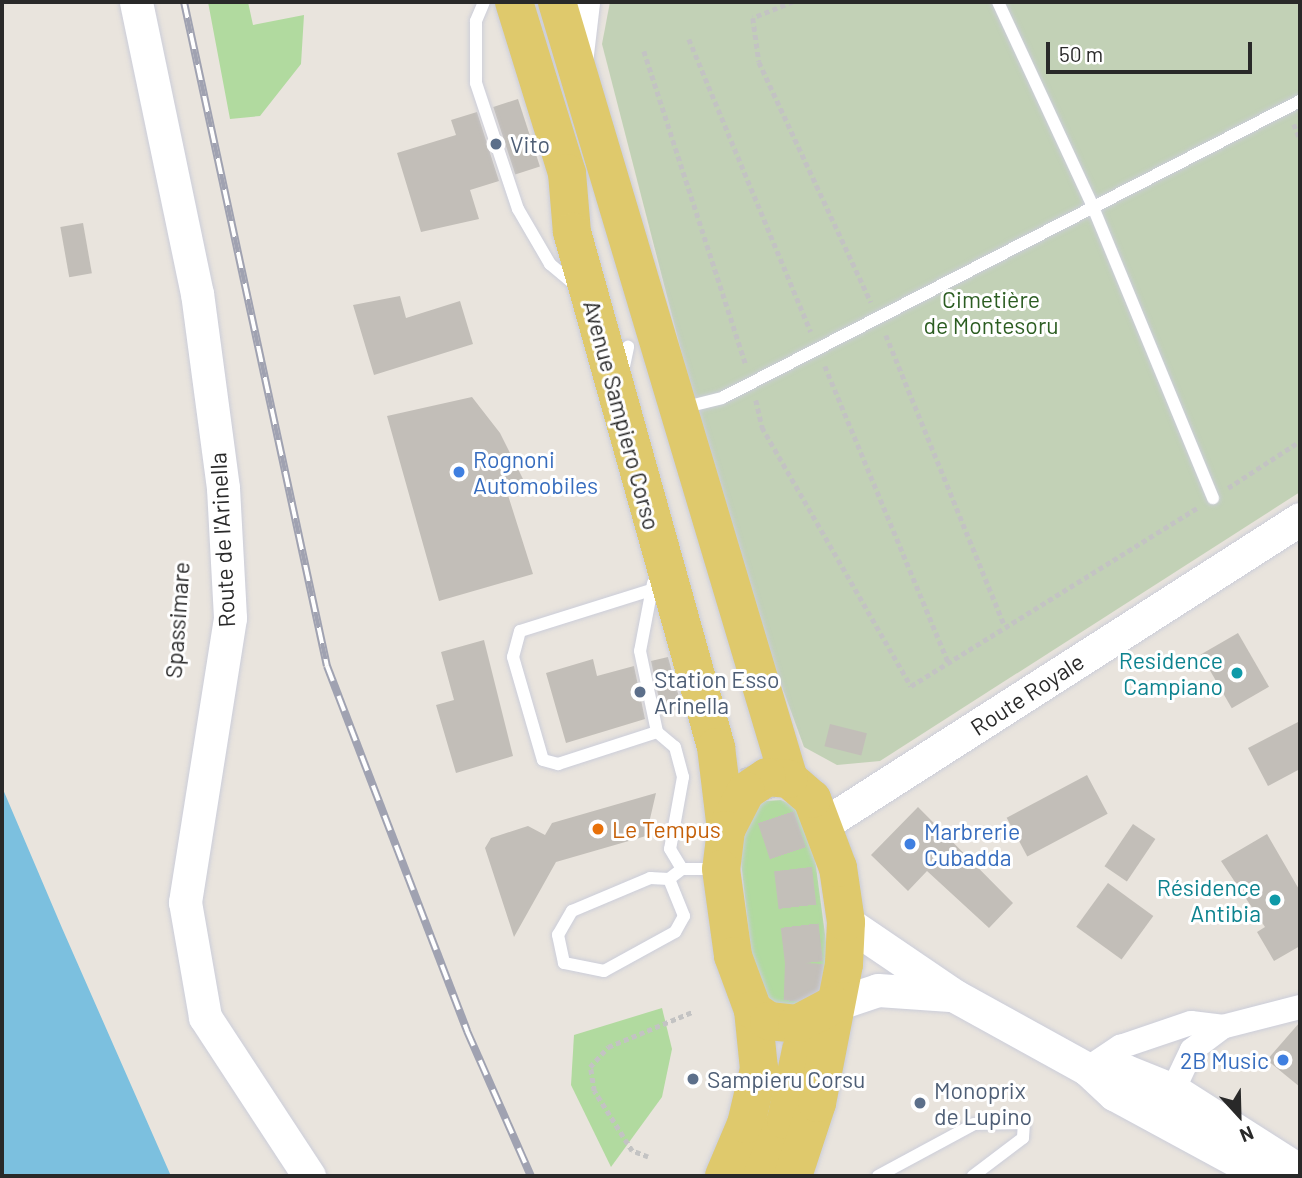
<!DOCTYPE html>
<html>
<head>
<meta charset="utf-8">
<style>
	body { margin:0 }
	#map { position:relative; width:1302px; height:1178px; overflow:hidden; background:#e9e4dd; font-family:Barlow,sans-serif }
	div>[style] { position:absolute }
	.green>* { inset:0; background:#b1da9f }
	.cemetery>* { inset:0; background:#c2d1b6 }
	.water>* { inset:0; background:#7cc0df }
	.building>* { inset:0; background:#c2beb8; transform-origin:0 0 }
	.primary-tunnel>* { height:38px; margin-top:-19px; transform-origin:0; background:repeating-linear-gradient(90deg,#c3bfb9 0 38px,transparent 0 57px) }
	.path>* { height:4.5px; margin-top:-2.25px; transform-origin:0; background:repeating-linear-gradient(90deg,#c3c3c3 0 5px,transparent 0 8.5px) }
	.roads { filter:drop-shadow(0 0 2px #cbcdd9) drop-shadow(0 0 2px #cbcdd9) }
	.lane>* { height:12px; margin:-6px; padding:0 6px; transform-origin:6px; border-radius:6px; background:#fff }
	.street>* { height:24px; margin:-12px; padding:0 12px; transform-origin:12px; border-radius:12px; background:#fff }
	.secondary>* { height:33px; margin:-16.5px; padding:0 16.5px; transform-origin:16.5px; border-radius:16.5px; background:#fff }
	.primary>* { height:38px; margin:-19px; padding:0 19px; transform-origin:19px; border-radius:19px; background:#dfc96c }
	.rail>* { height:8px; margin-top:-4px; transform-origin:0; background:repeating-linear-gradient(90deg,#fff 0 16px,#a0a2b1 0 32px); box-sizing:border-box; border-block:2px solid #a0a2b1 }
	.dots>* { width:19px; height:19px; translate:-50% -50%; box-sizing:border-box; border:4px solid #fff; border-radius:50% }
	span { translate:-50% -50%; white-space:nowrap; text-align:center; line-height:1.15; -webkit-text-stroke:6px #fff; paint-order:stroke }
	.service-label { font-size:23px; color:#4e5e75 }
	.left { translate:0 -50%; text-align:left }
	.park-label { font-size:23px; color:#2c5d22 }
	.street-label { font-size:23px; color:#292929 }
	.shop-label { font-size:23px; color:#366cbe }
	.right { translate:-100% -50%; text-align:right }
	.culture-label { font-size:23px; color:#0d838f }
	.food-label { font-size:23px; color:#c56008 }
	.frame { position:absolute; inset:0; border:4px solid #292929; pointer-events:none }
	.north { position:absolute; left:1204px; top:1080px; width:70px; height:70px; -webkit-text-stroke:5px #fff; paint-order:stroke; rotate:158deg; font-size:19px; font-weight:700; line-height:28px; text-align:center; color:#292929 }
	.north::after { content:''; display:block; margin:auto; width:24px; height:32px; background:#292929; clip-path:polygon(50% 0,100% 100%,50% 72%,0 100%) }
	.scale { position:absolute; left:1046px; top:42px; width:206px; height:32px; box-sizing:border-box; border:4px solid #292929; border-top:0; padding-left:9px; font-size:21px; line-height:24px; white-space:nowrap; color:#292929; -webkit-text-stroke:5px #fff; paint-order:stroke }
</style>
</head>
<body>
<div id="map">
	<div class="green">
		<i style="clip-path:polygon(208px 2px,248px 2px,253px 25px,304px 15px,301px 64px,260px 116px,230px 119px)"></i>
		<i style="clip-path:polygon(781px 800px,794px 806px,811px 829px,828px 957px,825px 986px,813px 1000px,797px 1007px,769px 1002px,754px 979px,738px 834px,746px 813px,766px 801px)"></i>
		<i style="clip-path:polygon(662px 1008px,672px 1049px,662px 1097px,611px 1167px,571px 1085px,574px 1035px)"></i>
	</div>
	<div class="cemetery">
		<i style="clip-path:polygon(610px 2px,1300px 2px,1300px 492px,880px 761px,837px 765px,804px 747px,733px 552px,602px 44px)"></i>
	</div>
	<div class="water">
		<i style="clip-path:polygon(2px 787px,62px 928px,171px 1176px,2px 1176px)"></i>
	</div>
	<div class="building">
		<i style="left:518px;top:99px;width:71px;height:26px;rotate:72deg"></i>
		<i style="clip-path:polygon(477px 112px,499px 181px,470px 190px,479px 219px,421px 232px,397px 153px,456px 135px,451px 120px)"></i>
		<i style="left:83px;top:223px;width:51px;height:23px;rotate:80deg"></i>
		<i style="clip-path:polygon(400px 296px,406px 318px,460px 301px,473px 344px,374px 375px,353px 305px)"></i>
		<i style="clip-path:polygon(472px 397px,500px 433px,526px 485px,507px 492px,533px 574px,439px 601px,387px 416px)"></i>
		<i style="left:1238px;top:633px;width:62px;height:43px;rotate:60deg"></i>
		<i style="clip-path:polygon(484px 640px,513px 756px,456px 773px,436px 705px,454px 700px,441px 652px)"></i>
		<i style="clip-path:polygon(668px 657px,682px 708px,662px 714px,651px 661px)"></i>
		<i style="clip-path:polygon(593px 659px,597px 676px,634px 666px,645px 719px,566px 743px,546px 673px)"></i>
		<i style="clip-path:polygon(1300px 721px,1300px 769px,1268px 786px,1248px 748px)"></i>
		<i style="left:830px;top:724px;width:38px;height:23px;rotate:14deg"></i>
		<i style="left:1087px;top:775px;width:44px;height:91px;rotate:62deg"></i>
		<i style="clip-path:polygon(656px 793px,646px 836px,556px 862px,514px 937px,485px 848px,491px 838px,528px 826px,545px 835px,552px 823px)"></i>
		<i style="clip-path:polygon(918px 807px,1013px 903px,989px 928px,927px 871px,908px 891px,871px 855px)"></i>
		<i style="left:1133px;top:824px;width:27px;height:51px;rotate:34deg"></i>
		<i style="clip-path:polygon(1267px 834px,1300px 891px,1300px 946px,1274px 961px,1257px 932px,1265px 927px,1221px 861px)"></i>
		<i style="left:1108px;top:883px;width:56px;height:54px;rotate:36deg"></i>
		<i style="clip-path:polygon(1300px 1022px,1300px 1087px,1267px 1060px)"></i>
	</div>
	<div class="primary-tunnel">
		<i style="left:758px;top:763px;width:112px;rotate:71.7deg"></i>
		<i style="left:793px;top:869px;width:95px;rotate:83.3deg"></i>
		<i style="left:804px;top:963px;width:87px;rotate:92deg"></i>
	</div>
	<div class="path">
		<i style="left:793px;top:2px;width:43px;rotate:158.2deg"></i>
		<i style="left:753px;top:18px;width:44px;rotate:82.2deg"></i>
		<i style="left:759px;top:62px;width:265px;rotate:65deg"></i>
		<i style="left:689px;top:39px;width:317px;rotate:67.4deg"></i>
		<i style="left:644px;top:51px;width:329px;rotate:72deg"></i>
		<i style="left:1294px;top:124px;width:17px;rotate:69deg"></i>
		<i style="left:886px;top:335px;width:314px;rotate:67.8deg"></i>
		<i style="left:825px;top:366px;width:321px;rotate:67.4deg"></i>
		<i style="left:756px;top:400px;width:28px;rotate:77deg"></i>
		<i style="left:762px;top:427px;width:299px;rotate:60.1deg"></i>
		<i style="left:911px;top:686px;width:337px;rotate:-31.9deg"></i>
		<i style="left:1228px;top:488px;width:86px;rotate:-33.1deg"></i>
		<i style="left:648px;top:1157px;width:17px;rotate:-159deg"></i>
		<i style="left:632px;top:1151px;width:71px;rotate:-122.3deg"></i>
		<i style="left:594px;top:1091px;width:24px;rotate:-99deg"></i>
		<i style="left:590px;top:1067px;width:27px;rotate:-48deg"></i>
		<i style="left:608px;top:1047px;width:91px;rotate:-22.6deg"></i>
	</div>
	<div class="roads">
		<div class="lane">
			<i style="left:484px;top:2px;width:21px;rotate:113deg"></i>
			<i style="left:476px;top:21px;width:62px;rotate:90deg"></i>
			<i style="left:476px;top:83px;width:133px;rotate:71.6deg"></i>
			<i style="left:518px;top:209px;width:64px;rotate:59.8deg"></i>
			<i style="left:550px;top:264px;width:35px;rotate:40deg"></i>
			<i style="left:998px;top:2px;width:226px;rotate:65.1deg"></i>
			<i style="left:1093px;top:207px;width:315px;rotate:67.6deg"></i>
			<i style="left:623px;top:371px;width:25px;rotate:-78deg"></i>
			<i style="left:682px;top:408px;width:41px;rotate:-14deg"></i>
			<i style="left:722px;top:398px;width:650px;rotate:-27.2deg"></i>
			<i style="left:653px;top:583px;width:69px;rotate:100.8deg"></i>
			<i style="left:640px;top:651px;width:83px;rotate:78.1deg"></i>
			<i style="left:651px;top:590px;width:137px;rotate:162.6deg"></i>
			<i style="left:520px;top:631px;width:27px;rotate:105deg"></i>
			<i style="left:513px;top:657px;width:107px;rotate:73.8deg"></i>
			<i style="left:543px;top:760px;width:16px;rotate:15deg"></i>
			<i style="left:558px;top:764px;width:104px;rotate:-17.9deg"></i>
			<i style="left:657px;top:732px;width:23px;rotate:40deg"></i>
			<i style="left:675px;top:747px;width:31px;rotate:75deg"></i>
			<i style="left:683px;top:777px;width:73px;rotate:100.2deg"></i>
			<i style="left:670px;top:849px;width:23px;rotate:59deg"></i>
			<i style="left:682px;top:869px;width:36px"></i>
			<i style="left:669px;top:879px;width:40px;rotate:68deg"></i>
			<i style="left:684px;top:916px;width:18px;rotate:119deg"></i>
			<i style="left:675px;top:932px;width:81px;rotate:151.2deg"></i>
			<i style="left:604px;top:971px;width:41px;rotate:-168.7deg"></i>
			<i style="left:564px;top:963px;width:29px;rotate:-102deg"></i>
			<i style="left:558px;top:935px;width:28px;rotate:-60deg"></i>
			<i style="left:572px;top:911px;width:85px;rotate:-22.9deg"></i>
			<i style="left:650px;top:878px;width:19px;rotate:3deg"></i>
			<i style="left:669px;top:879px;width:16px;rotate:-38deg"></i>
			<i style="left:878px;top:1176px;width:109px;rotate:-28.4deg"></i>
			<i style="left:974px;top:1124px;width:50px;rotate:-1.1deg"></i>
			<i style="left:1024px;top:1123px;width:15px;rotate:94deg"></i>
			<i style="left:1023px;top:1138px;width:63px;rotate:142.8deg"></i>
		</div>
		<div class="street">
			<i style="left:1087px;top:1069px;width:40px;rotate:-34deg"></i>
			<i style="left:1120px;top:1047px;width:75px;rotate:-18.7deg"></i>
			<i style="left:1191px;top:1023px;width:31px;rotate:7deg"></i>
			<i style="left:1222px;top:1027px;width:81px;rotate:-14.4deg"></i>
			<i style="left:1173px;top:1090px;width:44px;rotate:-64.6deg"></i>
			<i style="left:1192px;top:1050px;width:38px;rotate:-37deg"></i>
		</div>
		<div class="secondary">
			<i style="left:136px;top:2px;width:297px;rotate:78.2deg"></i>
			<i style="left:197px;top:293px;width:197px;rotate:82.4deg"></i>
			<i style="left:223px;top:488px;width:130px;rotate:86.9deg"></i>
			<i style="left:230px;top:618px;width:288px;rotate:99deg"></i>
			<i style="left:185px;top:902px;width:117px;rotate:80.1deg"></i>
			<i style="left:205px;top:1017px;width:190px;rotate:56.8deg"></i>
			<i style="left:576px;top:62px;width:60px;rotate:-83.3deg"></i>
			<i style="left:824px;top:824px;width:565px;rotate:-32.65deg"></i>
			<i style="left:846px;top:922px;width:132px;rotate:34.2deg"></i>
			<i style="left:955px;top:996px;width:151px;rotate:28.9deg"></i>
			<i style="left:1087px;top:1069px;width:37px;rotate:43deg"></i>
			<i style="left:1114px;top:1094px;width:172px;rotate:28.5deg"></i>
			<i style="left:833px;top:1005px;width:47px;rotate:-18.4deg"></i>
			<i style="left:878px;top:990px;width:72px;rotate:4deg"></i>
			<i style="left:1087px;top:1069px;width:39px;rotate:3deg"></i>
			<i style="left:1126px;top:1071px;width:51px;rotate:22deg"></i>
			<i style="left:1173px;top:1090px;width:151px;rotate:32.5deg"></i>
		</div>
		<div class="primary">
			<i style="left:514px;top:2px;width:179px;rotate:72.8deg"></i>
			<i style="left:567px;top:173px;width:59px;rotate:85.2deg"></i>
			<i style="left:572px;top:232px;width:535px;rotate:74.38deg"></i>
			<i style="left:716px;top:747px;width:84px;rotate:83.1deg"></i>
			<i style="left:557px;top:2px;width:811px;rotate:73.38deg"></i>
			<i style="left:724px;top:1176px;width:56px;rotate:-67.1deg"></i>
			<i style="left:746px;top:1124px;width:57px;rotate:-76.7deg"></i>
			<i style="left:759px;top:1069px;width:59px;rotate:-95.8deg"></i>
			<i style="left:762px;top:1176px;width:61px;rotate:-66.8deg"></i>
			<i style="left:786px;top:1120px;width:72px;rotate:-77.9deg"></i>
			<i style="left:793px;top:1176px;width:77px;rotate:-71.8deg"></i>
			<i style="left:817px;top:1103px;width:142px;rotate:-79deg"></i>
			<i style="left:844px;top:964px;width:42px;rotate:-87.3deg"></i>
			<i style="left:846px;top:922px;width:55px;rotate:-98.4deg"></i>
			<i style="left:838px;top:868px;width:74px;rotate:-110.6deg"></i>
			<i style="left:812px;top:799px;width:30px;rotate:-139deg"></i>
			<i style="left:789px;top:779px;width:22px;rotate:-175deg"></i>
			<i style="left:767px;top:777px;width:25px;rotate:146deg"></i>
			<i style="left:746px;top:791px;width:44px;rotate:117.1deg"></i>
			<i style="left:726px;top:830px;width:39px;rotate:97deg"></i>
			<i style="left:721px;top:869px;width:88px;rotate:82.1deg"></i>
			<i style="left:733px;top:956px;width:58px;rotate:69.7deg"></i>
			<i style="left:753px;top:1010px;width:19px;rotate:35deg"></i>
			<i style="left:769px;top:1021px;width:28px;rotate:6deg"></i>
			<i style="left:797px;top:1024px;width:41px;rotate:-27.8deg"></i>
		</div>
	</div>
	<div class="rail">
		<i style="left:184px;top:2px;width:679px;rotate:77.85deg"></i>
		<i style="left:327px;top:666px;width:391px;rotate:69deg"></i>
		<i style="left:467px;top:1031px;width:158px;rotate:66.2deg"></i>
	</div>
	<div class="dots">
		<i style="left:496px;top:144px;background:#5c6f8a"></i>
		<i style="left:459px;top:472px;background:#3f7fe0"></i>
		<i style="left:1237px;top:673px;background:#0f9aa8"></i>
		<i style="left:640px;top:692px;background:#5c6f8a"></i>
		<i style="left:598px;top:829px;background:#e8710a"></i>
		<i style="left:910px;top:844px;background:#3f7fe0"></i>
		<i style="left:1275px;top:900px;background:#0f9aa8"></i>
		<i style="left:1283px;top:1060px;background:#3f7fe0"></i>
		<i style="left:693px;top:1079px;background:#5c6f8a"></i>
		<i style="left:920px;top:1103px;background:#5c6f8a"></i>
	</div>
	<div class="service-label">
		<span class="left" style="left:510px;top:144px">Vito</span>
		<span class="left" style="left:654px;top:692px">Station Esso<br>Arinella</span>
		<span class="left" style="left:707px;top:1079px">Sampieru Corsu</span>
		<span class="left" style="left:934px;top:1103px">Monoprix<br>de Lupino</span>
	</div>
	<div class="park-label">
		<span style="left:991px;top:312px">Cimetière<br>de Montesoru</span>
	</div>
	<div class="street-label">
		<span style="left:622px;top:415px;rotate:75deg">Avenue Sampiero Corso</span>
		<span style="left:222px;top:540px;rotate:-93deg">Route de l'Arinella</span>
		<span style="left:177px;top:620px;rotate:-86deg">Spassimare</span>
		<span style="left:1027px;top:694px;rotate:-33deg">Route Royale</span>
	</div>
	<div class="shop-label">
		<span class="left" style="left:473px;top:472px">Rognoni<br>Automobiles</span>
		<span class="left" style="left:924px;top:844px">Marbrerie<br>Cubadda</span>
		<span class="right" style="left:1269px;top:1060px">2B Music</span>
	</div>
	<div class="culture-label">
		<span class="right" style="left:1223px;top:673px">Residence<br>Campiano</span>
		<span class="right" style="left:1261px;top:900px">Résidence<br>Antibia</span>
	</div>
	<div class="food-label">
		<span class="left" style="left:612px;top:829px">Le Tempus</span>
	</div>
	<div class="frame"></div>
	<div class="north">N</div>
	<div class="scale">50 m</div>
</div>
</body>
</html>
